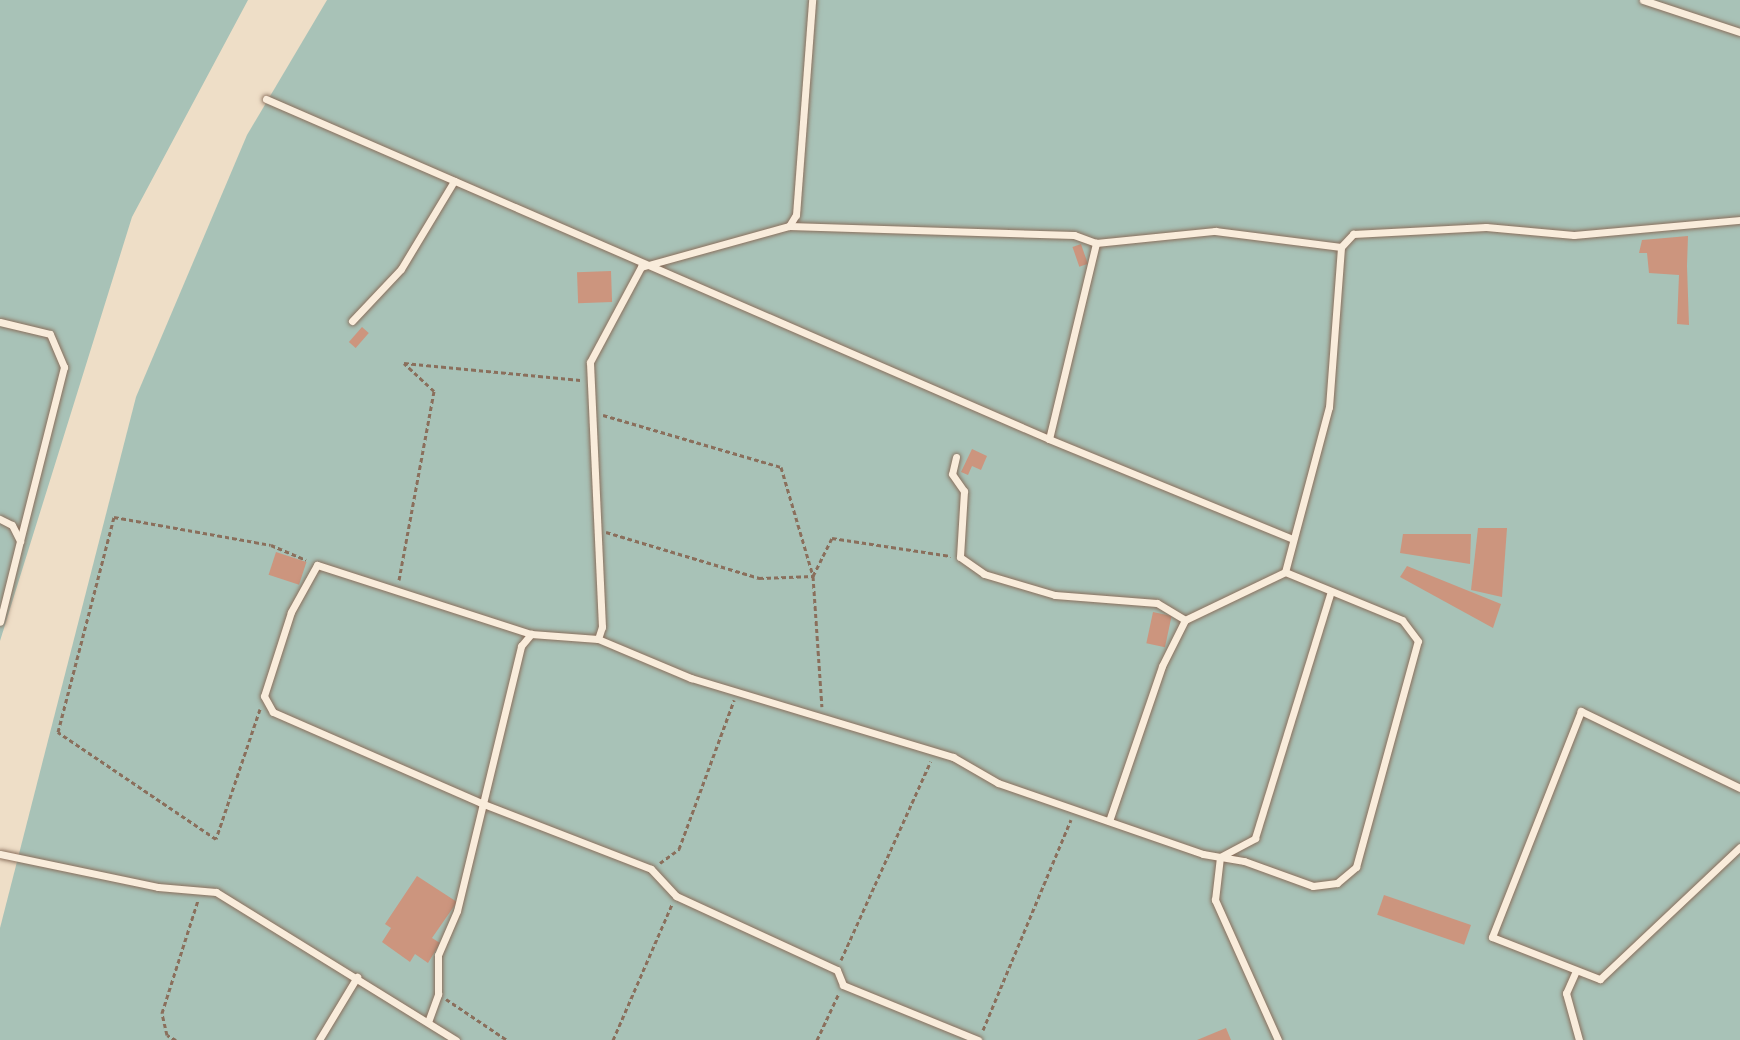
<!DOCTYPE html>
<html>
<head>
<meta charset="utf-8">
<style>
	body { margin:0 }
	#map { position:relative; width:1740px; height:1040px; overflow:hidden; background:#eedec7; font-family:"Times New Roman",serif }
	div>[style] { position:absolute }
	.water>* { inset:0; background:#a8c2b7 }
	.building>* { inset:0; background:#cc957e; transform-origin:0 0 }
	.path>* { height:3px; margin-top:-1.5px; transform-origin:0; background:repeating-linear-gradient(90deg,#8a6f5c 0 4.5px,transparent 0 7.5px) }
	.roads { filter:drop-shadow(0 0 2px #8a6f5c) drop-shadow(0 0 2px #8a6f5c) }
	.lane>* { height:7px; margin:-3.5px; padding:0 3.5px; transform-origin:3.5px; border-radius:3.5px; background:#f9ecdb }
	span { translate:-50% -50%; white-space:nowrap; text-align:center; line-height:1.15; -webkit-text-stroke:4.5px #f5e9d7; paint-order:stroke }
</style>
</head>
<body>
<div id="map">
	<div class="water">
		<i style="clip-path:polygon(0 0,248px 0,132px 217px,0 641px)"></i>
		<i style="clip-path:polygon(327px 0,1740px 0,1740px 1040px,0 1040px,0 928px,136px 397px,247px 135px)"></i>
	</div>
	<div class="building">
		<i style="clip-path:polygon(1688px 236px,1687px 266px,1689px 325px,1677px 324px,1679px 275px,1649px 273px,1647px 253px,1639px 253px,1642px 240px)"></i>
		<i style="left:1081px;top:244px;width:21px;height:9px;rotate:71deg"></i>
		<i style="left:611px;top:271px;width:31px;height:34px;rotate:88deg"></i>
		<i style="left:362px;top:327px;width:9px;height:20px;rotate:41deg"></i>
		<i style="clip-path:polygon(972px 449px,987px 456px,981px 470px,972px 466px,968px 475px,961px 472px)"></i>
		<i style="clip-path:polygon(1478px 528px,1507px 528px,1502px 597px,1471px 590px)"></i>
		<i style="clip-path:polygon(1403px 534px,1471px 534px,1470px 564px,1400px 553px)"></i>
		<i style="left:276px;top:552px;width:32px;height:24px;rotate:18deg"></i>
		<i style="clip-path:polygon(1407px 566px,1501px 604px,1493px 628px,1400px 577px)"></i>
		<i style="left:1153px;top:612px;width:19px;height:32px;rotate:12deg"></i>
		<i style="clip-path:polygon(417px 876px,457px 902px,432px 938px,440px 943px,428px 963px,415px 954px,410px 962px,382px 942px,391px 928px,385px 924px)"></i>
		<i style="left:1384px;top:895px;width:92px;height:21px;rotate:19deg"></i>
		<i style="clip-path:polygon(1226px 1028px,1231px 1040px,1197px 1040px)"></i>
	</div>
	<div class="path">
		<i style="left:603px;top:415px;width:185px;rotate:16.3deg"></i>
		<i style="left:781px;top:467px;width:114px;rotate:73.6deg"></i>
		<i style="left:813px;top:576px;width:42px;rotate:-63.4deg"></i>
		<i style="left:832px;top:538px;width:120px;rotate:8.6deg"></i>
		<i style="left:606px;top:532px;width:160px;rotate:16.7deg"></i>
		<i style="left:759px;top:578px;width:54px;rotate:-2.1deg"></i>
		<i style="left:813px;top:576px;width:131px;rotate:86.1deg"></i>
		<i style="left:399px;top:580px;width:192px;rotate:-79.5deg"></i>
		<i style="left:434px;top:391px;width:41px;rotate:-137deg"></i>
		<i style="left:404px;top:363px;width:177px;rotate:5.5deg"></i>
		<i style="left:260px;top:709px;width:137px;rotate:108.7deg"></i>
		<i style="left:216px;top:839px;width:191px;rotate:-145.9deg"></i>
		<i style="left:58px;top:732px;width:222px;rotate:-75.4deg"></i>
		<i style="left:114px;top:517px;width:159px;rotate:10.1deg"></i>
		<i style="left:271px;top:545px;width:38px;rotate:23deg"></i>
		<i style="left:660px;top:863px;width:24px;rotate:-36deg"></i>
		<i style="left:679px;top:849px;width:159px;rotate:-69.7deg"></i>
		<i style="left:841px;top:960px;width:218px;rotate:-65.7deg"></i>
		<i style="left:446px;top:999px;width:73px;rotate:33.9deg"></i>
		<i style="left:983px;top:1030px;width:228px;rotate:-67.3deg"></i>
		<i style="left:176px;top:1040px;width:10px;rotate:-151deg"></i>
		<i style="left:167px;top:1035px;width:23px;rotate:-103deg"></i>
		<i style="left:162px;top:1013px;width:119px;rotate:-72.3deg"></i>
		<i style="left:613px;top:1040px;width:148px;rotate:-66.5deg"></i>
		<i style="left:817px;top:1040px;width:52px;rotate:-64.9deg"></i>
	</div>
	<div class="roads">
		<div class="lane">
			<i style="left:1643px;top:0;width:102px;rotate:18.3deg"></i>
			<i style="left:266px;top:99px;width:854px;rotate:23.47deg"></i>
			<i style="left:1049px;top:439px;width:202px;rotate:-76.5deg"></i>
			<i style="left:1096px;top:243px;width:23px;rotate:-160deg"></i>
			<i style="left:1074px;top:235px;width:285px;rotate:-178.2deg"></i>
			<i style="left:1096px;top:243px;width:120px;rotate:-5.8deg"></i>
			<i style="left:1215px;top:231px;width:127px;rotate:7.2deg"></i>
			<i style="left:352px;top:321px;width:71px;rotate:-46.7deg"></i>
			<i style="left:401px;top:269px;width:103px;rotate:-58.9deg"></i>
			<i style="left:0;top:322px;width:51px;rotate:13.5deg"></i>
			<i style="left:50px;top:334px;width:36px;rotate:67deg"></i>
			<i style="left:64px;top:367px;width:179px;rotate:104.2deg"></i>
			<i style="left:1049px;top:439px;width:261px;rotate:22.3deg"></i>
			<i style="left:956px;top:457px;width:17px;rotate:103deg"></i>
			<i style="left:952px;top:474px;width:21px;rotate:55deg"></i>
			<i style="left:964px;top:491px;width:66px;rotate:93.5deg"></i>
			<i style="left:960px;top:557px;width:29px;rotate:35deg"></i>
			<i style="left:984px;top:574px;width:74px;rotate:16.5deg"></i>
			<i style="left:1055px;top:595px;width:102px;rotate:4.5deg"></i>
			<i style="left:1157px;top:603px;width:33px;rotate:31deg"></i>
			<i style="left:0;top:519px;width:13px;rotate:27deg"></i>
			<i style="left:12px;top:525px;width:18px;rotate:63deg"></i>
			<i style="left:20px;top:541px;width:83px;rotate:103.9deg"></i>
			<i style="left:531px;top:634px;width:225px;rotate:-162.1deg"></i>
			<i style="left:317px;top:565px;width:54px;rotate:119deg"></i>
			<i style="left:291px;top:612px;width:88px;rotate:107.8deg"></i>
			<i style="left:264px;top:696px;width:18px;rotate:61deg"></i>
			<i style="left:273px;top:712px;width:227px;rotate:23.6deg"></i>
			<i style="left:481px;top:803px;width:182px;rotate:21.2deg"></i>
			<i style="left:651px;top:869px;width:37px;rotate:47deg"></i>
			<i style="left:676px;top:896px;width:177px;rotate:24.7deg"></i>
			<i style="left:837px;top:970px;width:16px;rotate:68deg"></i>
			<i style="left:843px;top:985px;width:146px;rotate:22.2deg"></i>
			<i style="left:598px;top:639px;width:101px;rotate:22.8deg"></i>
			<i style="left:691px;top:678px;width:274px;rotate:16.8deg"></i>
			<i style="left:953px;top:757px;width:52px;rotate:30deg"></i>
			<i style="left:998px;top:783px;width:217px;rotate:19.1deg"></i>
			<i style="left:1203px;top:854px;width:42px;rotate:9.7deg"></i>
			<i style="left:1244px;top:861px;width:73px;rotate:19.9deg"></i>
			<i style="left:1313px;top:886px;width:24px;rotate:-7deg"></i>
			<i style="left:1337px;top:883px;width:25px;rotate:-40deg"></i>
			<i style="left:1356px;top:867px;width:234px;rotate:-74.7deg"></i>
			<i style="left:1418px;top:641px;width:26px;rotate:-127deg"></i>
			<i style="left:1402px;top:620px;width:126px;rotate:-157.7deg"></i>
			<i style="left:1285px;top:572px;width:171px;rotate:-75.1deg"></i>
			<i style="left:1329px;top:407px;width:160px;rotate:-85.7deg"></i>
			<i style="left:1341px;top:247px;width:18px;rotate:-47deg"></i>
			<i style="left:1353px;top:234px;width:133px;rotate:-3deg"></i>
			<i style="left:1486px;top:227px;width:88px;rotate:5.2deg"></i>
			<i style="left:1574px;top:235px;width:167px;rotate:-5.2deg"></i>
			<i style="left:1740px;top:788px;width:177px;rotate:-154.2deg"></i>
			<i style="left:1581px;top:711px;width:243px;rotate:111.5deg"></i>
			<i style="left:1492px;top:937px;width:116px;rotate:21.3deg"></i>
			<i style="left:1600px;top:979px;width:192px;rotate:-43.3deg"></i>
			<i style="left:1109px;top:821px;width:164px;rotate:-71.1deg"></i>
			<i style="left:1162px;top:666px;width:51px;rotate:-63.4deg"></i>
			<i style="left:1185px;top:620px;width:111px;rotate:-25.6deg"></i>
			<i style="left:0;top:854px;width:161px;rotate:11.8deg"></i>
			<i style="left:158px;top:887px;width:58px;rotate:4.9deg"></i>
			<i style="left:216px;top:892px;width:282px;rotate:31.7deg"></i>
			<i style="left:1575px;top:973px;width:22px;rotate:114deg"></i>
			<i style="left:1566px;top:993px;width:49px;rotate:74.5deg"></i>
			<i style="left:428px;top:1022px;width:30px;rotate:-70deg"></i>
			<i style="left:438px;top:994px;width:39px;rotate:-90deg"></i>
			<i style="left:438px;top:955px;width:48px;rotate:-66.6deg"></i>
			<i style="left:457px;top:911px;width:273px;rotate:-76.4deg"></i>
			<i style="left:521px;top:646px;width:16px;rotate:-50deg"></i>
			<i style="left:531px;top:634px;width:67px;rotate:4.3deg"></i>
			<i style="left:598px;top:639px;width:13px;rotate:-72deg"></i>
			<i style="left:602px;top:627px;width:265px;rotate:-92.6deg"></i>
			<i style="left:590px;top:362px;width:108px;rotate:-61.8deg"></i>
			<i style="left:641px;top:267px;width:154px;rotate:-15.5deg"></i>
			<i style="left:789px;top:226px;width:13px;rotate:-58deg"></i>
			<i style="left:796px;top:215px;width:216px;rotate:-85.7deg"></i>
			<i style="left:319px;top:1040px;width:74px;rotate:-58.9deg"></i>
			<i style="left:1278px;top:1040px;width:154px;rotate:-114.2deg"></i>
			<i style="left:1215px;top:900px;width:43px;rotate:-83.4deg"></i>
			<i style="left:1220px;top:857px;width:40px;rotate:-28deg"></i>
			<i style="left:1255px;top:838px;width:258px;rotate:-72.9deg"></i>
		</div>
	</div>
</div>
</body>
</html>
